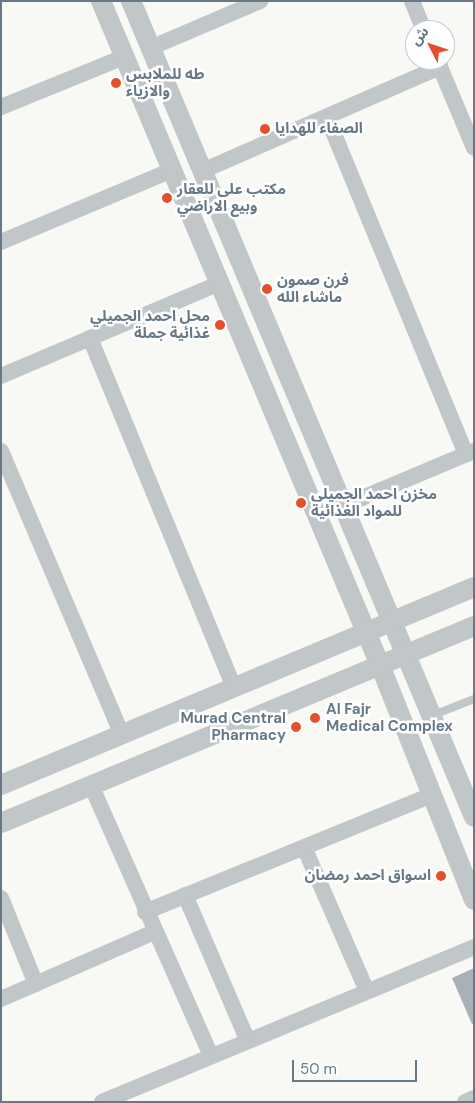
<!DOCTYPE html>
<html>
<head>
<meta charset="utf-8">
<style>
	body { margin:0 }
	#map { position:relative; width:475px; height:1103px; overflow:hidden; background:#f8f8f5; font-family:"DM Sans","Noto Sans Arabic",sans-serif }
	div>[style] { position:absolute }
	.building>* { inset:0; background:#a8b1b7 }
	.service>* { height:8px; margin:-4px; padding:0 4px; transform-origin:4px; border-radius:4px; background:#c1c6c9 }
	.minor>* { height:16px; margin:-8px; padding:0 8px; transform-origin:8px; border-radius:8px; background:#c1c6c9 }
	.tertiary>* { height:20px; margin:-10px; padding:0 10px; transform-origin:10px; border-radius:10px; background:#c1c6c9 }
	.dots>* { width:14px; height:14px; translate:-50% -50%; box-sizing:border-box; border:2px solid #fff; border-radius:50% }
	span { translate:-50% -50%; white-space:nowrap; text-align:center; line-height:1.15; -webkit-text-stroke:5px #fff; paint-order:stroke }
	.poi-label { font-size:15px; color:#677986; font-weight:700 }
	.left { translate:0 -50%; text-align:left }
	.right { translate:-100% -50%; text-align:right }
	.frame { position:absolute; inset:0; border:2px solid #677986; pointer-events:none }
	.north { position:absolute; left:405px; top:20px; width:50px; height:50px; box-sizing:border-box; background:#fff; border:1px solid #c2c9cf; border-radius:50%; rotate:311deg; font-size:14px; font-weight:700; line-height:20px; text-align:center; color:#677986 }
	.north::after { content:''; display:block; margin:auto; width:18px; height:22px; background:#e3502b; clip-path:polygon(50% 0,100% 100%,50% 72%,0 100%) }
	.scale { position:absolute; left:292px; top:1060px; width:125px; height:22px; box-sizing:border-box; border:2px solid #677986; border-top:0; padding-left:6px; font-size:15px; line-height:18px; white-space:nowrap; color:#677986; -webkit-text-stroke:4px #fff; paint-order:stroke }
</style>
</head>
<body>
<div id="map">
	<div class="building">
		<i style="clip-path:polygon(474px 968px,474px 1023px,472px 1024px,452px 978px)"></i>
	</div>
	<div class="service">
		<i style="left:431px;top:716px;width:46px;rotate:-21.6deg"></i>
	</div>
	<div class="minor">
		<i style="left:412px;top:1px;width:31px;rotate:68deg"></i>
		<i style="left:150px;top:48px;width:120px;rotate:-23.1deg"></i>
		<i style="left:437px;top:60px;width:95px;rotate:67.2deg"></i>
		<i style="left:1px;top:107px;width:133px;rotate:-22.1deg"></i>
		<i style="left:327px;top:117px;width:365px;rotate:67.6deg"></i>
		<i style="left:202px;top:171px;width:260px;rotate:-23.6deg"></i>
		<i style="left:1px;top:242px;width:186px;rotate:-22.8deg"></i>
		<i style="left:90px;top:338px;width:378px;rotate:67.6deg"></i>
		<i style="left:1px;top:376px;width:238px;rotate:-23deg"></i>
		<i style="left:1px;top:451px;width:308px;rotate:66.9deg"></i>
		<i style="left:343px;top:506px;width:142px;rotate:-22.8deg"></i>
		<i style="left:91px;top:785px;width:296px;rotate:66.1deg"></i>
		<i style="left:304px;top:847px;width:157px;rotate:66.4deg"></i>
		<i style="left:185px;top:895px;width:159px;rotate:66.7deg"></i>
		<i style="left:1px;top:898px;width:93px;rotate:67.9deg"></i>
		<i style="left:145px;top:912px;width:309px;rotate:-22.2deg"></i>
		<i style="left:1px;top:999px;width:167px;rotate:-23.6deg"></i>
		<i style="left:102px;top:1102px;width:403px;rotate:-22.6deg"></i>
		<i style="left:465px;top:1102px;width:10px;rotate:-24deg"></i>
	</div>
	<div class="tertiary">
		<i style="left:101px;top:1px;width:720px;rotate:67.21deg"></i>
		<i style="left:380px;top:665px;width:253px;rotate:68.2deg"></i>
		<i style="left:131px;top:1px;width:885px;rotate:67.2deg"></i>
		<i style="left:1px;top:785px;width:513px;rotate:-22.71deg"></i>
		<i style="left:1px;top:823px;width:512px;rotate:-22.61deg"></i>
	</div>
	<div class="dots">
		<i style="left:116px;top:83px;background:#e3502b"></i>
		<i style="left:265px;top:129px;background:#e3502b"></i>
		<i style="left:167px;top:198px;background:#e3502b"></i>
		<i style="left:267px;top:289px;background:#e3502b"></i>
		<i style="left:220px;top:325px;background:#e3502b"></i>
		<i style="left:301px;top:503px;background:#e3502b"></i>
		<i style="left:315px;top:718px;background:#e3502b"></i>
		<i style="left:296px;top:727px;background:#e3502b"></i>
		<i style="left:441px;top:876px;background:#e3502b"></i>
	</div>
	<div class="poi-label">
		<span class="left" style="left:126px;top:83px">طه للملابس<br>والازياء</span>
		<span class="left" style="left:275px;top:129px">الصفاء للهدايا</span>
		<span class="left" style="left:177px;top:198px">مكتب علي للعقار<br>وبيع الاراضي</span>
		<span class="left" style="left:277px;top:289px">فرن صمون<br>ماشاء الله</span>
		<span class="right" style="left:210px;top:325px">محل احمد الجميلي<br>غذائية جملة</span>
		<span class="left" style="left:311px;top:503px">مخزن احمد الجميلي<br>للمواد الغذائية</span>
		<span class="left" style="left:326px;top:718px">Al Fajr<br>Medical Complex</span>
		<span class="right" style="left:286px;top:727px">Murad Central<br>Pharmacy</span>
		<span class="right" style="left:431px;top:876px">اسواق احمد رمضان</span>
	</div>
	<div class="frame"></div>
	<div class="north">ش</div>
	<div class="scale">50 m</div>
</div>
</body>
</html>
